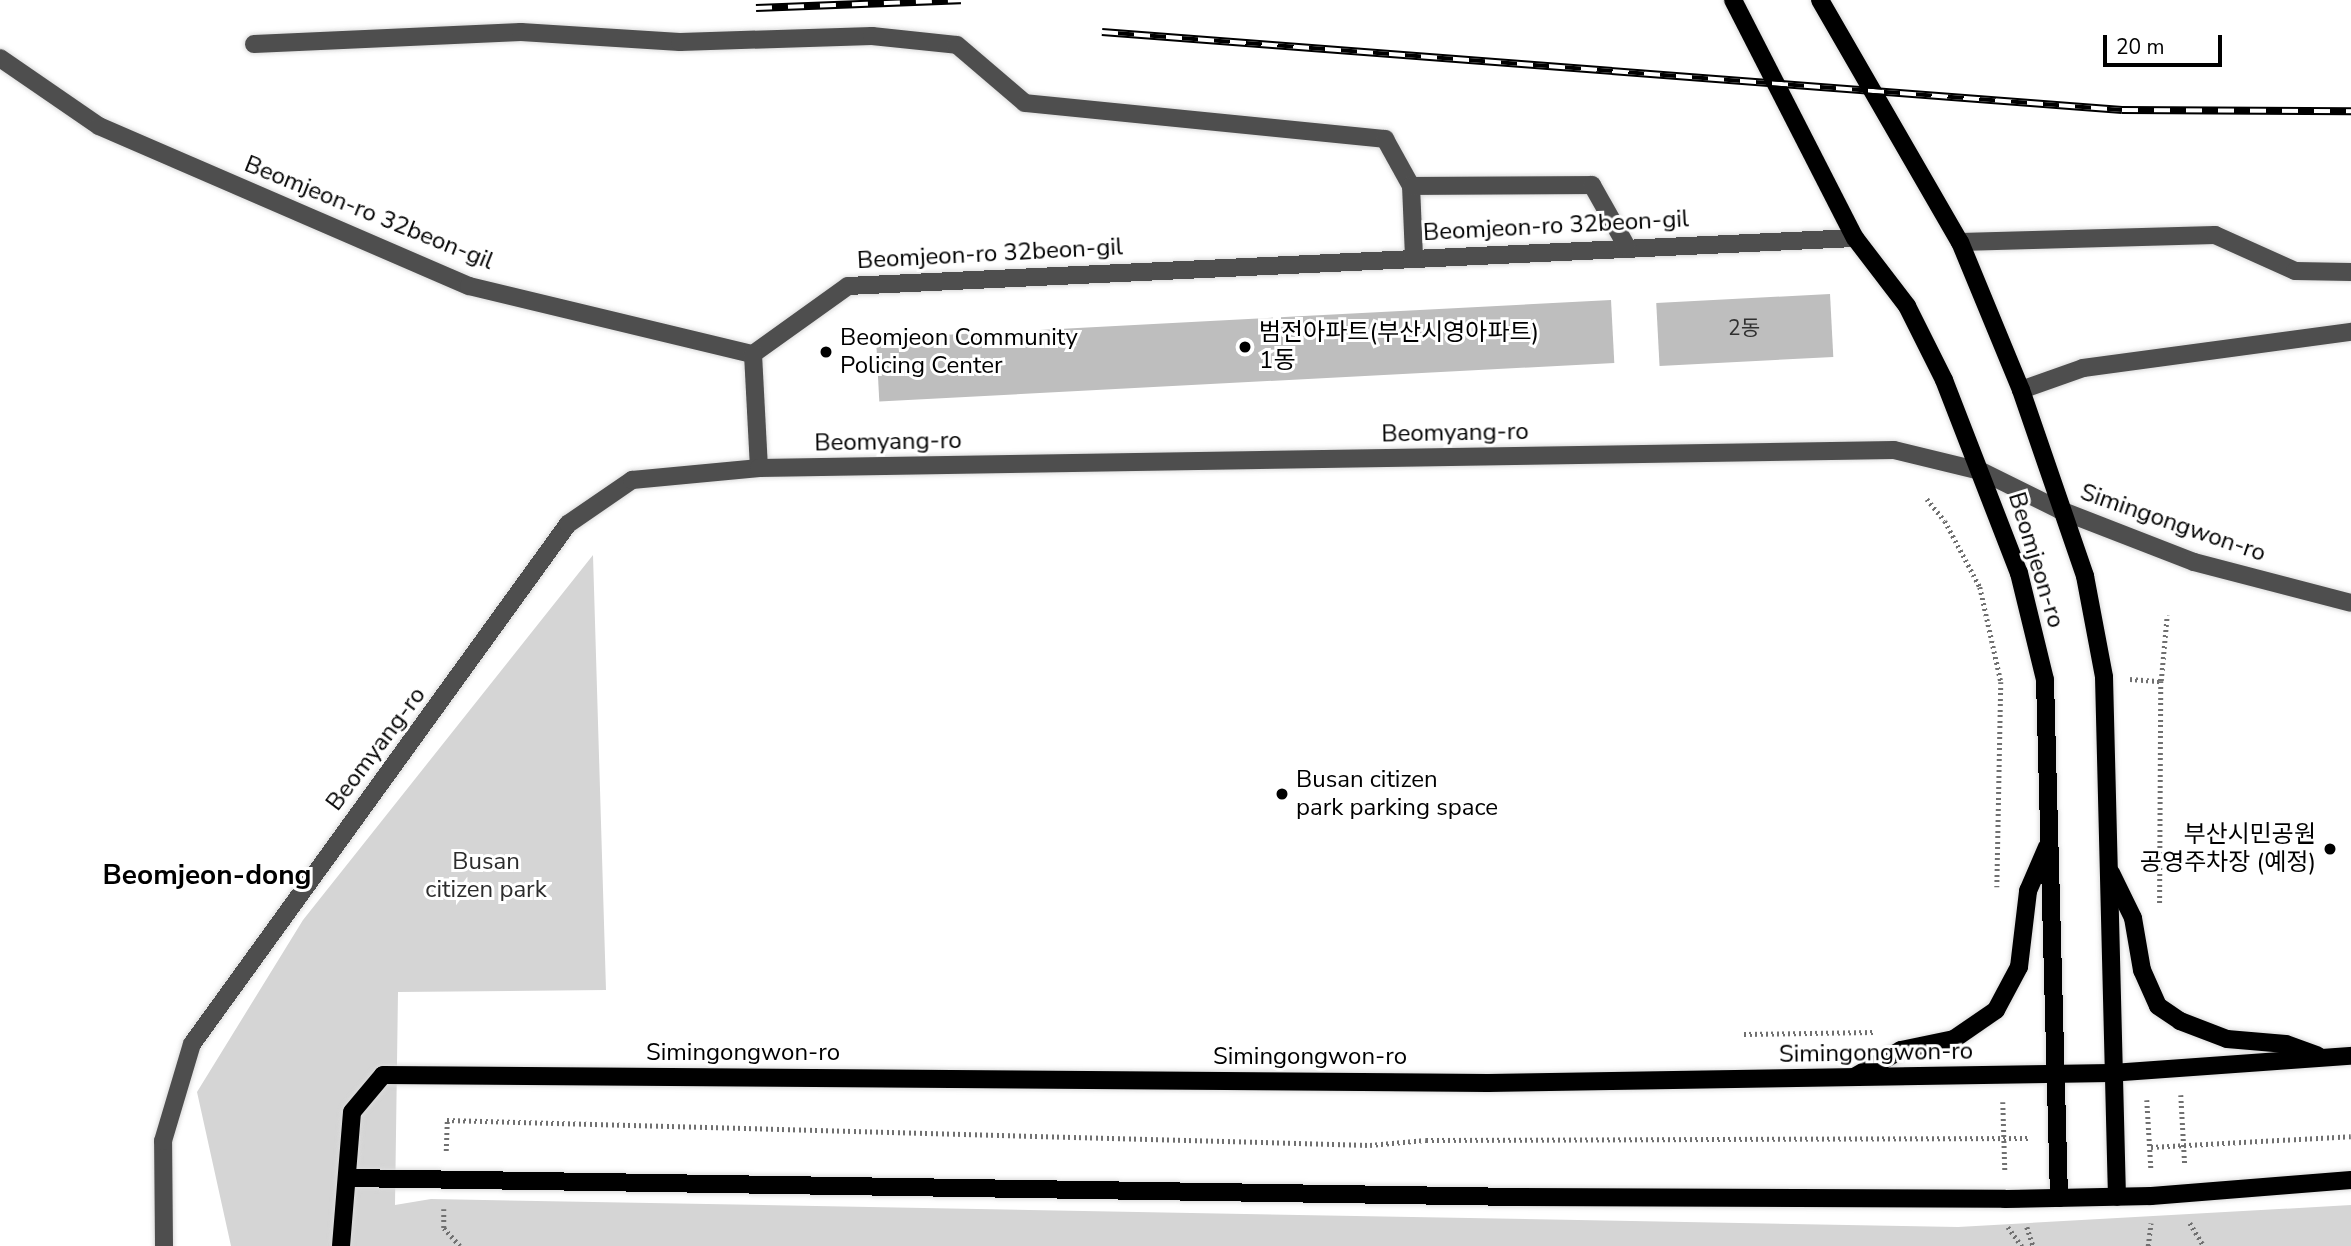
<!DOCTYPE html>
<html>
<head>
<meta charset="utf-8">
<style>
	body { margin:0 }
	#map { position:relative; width:2351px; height:1246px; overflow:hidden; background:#fff; font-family:"Nunito Sans","Noto Sans KR",sans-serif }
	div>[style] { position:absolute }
	.green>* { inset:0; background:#d5d5d5 }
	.building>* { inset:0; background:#bebebe; transform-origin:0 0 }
	.path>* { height:4.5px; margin-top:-2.25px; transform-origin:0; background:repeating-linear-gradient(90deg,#707070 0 2px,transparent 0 5.5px) }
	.roads { filter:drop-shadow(0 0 2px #dbdbdb) drop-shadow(0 0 2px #dbdbdb) }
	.minor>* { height:18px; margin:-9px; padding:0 9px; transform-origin:9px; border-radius:9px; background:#4e4e4e }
	.major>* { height:18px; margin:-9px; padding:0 9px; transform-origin:9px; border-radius:9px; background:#000 }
	.rail>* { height:8px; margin-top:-4px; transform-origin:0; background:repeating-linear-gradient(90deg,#fff 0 16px,#000 0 32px); box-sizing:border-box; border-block:2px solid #000 }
	.dots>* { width:19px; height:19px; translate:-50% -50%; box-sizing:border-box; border:4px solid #fff; border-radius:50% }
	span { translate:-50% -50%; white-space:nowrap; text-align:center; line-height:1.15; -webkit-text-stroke:6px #fff; paint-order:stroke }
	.number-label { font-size:21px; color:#303030 }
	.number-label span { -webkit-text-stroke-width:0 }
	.street-label { font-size:24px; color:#000 }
	.poi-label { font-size:24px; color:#000 }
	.left { translate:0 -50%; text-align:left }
	.right { translate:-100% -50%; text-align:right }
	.park-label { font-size:24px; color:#2c2c2c }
	.quarter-label { font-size:28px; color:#000; font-weight:700 }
	.scale { position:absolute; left:2103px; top:35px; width:119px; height:32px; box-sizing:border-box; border:4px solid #000; border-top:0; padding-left:9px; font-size:21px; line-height:24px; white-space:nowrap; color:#000; -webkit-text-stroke:5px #fff; paint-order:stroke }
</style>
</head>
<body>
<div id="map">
	<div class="green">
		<i style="clip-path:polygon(593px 555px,606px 990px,398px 992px,395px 1205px,431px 1199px,1958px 1227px,2351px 1205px,2351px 1246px,231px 1246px,197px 1092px,303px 920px)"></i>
	</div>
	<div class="building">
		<i style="left:1830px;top:294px;width:63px;height:174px;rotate:87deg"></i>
		<i style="left:1611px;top:300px;width:63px;height:736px;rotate:87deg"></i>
	</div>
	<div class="path">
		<i style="left:1927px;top:499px;width:28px;rotate:51deg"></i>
		<i style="left:1945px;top:521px;width:75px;rotate:62.1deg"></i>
		<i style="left:1980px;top:587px;width:97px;rotate:77.5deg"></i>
		<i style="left:2001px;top:682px;width:205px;rotate:91.1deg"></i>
		<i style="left:2130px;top:679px;width:31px;rotate:4deg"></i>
		<i style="left:2161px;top:681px;width:223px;rotate:90.3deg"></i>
		<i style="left:2161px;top:681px;width:66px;rotate:-84.8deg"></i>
		<i style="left:1744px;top:1034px;width:130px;rotate:-0.9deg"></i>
		<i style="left:2181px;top:1095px;width:71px;rotate:86.8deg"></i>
		<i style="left:2147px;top:1100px;width:68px;rotate:86.6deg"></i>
		<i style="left:2003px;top:1102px;width:68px;rotate:88.3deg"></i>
		<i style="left:2151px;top:1147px;width:200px;rotate:-3.1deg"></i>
		<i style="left:446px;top:1151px;width:31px;rotate:-88deg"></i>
		<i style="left:447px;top:1120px;width:923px;rotate:1.55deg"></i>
		<i style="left:1370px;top:1145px;width:56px;rotate:-5.1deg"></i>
		<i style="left:1426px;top:1140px;width:602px;rotate:-0.19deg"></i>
		<i style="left:444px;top:1209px;width:19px;rotate:90deg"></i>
		<i style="left:444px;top:1228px;width:24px;rotate:48deg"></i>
		<i style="left:2190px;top:1223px;width:27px;rotate:59deg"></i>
		<i style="left:2008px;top:1227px;width:24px;rotate:54deg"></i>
		<i style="left:2027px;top:1227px;width:20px;rotate:72deg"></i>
		<i style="left:2148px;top:1246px;width:23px;rotate:-83deg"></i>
	</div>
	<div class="roads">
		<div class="minor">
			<i style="left:254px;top:44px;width:267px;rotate:-2.6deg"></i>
			<i style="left:521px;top:32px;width:159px;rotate:3.6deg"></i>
			<i style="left:680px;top:42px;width:192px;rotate:-1.8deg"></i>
			<i style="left:872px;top:36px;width:85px;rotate:6deg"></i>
			<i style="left:957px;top:45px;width:89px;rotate:40.5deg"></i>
			<i style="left:1025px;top:103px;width:362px;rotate:5.7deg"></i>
			<i style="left:1385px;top:139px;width:54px;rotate:61deg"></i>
			<i style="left:0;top:58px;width:120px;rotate:34.5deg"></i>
			<i style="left:99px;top:126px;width:403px;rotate:23.4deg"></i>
			<i style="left:469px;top:286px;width:292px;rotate:13.5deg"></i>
			<i style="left:753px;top:354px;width:117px;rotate:-35.6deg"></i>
			<i style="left:848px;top:286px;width:1008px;rotate:-2.73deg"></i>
			<i style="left:1960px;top:242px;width:255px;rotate:-1.6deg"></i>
			<i style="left:2215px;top:235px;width:88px;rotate:24.2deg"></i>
			<i style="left:2295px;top:271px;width:56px;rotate:1deg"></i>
			<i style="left:1414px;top:257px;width:71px;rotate:-92.4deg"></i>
			<i style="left:1411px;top:186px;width:181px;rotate:-0.3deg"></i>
			<i style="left:1592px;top:185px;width:71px;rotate:60.6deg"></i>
			<i style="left:753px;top:354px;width:114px;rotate:87deg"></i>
			<i style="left:2021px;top:390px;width:66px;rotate:-19.5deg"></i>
			<i style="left:2083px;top:368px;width:270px;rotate:-7.7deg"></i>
			<i style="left:164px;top:1246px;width:105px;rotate:-90.5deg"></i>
			<i style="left:163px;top:1141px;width:101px;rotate:-73.4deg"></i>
			<i style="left:192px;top:1044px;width:642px;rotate:-54.13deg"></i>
			<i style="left:568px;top:524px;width:78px;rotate:-34.5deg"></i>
			<i style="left:632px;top:480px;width:128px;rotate:-5.4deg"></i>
			<i style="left:759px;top:468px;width:1135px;rotate:-0.91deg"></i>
			<i style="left:1894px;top:450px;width:89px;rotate:13.6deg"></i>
			<i style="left:1981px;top:471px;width:88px;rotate:26.3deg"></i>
			<i style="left:2060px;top:510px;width:144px;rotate:21.2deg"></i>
			<i style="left:2194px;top:562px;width:162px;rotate:14.6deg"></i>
		</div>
		<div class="major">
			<i style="left:1733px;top:0;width:267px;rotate:62.9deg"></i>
			<i style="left:1855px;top:238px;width:86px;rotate:52.6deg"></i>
			<i style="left:1907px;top:306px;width:83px;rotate:63.4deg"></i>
			<i style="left:1944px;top:380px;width:207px;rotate:68.8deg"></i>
			<i style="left:2019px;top:573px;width:110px;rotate:76.3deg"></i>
			<i style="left:2045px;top:680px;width:518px;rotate:88.45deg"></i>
			<i style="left:1820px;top:0;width:280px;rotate:60deg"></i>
			<i style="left:1960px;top:242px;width:160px;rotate:67.6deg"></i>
			<i style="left:2021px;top:390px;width:197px;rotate:71deg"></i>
			<i style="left:2085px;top:576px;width:103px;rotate:79.3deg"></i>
			<i style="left:2104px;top:677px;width:520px;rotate:88.57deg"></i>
			<i style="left:2111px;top:873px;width:50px;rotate:63.9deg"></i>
			<i style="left:2133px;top:918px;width:53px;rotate:80.2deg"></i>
			<i style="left:2142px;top:970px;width:39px;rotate:66deg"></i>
			<i style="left:2158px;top:1006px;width:27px;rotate:34deg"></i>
			<i style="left:2180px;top:1021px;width:50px;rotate:21deg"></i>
			<i style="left:2227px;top:1039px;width:59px;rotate:4.8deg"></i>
			<i style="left:2286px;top:1044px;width:33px;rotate:20deg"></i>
			<i style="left:1854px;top:1077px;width:54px;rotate:-29.9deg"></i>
			<i style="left:1901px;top:1050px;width:54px;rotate:-11.7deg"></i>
			<i style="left:1954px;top:1039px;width:51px;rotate:-34.6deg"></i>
			<i style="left:1996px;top:1010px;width:49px;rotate:-61.9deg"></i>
			<i style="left:2019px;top:967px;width:77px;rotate:-83.2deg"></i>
			<i style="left:2028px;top:891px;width:48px;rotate:-66.6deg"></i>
			<i style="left:348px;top:1178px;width:1171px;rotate:0.93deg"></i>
			<i style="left:1519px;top:1197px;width:486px;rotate:0.2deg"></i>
			<i style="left:2005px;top:1199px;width:146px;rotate:-1.2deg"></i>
			<i style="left:2151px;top:1196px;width:201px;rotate:-4.6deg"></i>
			<i style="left:341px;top:1246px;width:134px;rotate:-85.3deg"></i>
			<i style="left:352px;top:1112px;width:48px;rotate:-50deg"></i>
			<i style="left:383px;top:1075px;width:1105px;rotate:0.41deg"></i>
			<i style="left:1488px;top:1083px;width:623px;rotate:-0.92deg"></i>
			<i style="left:2111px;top:1073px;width:241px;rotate:-4.1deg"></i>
		</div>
	</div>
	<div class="rail">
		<i style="left:756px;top:8px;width:205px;rotate:-2.2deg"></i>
		<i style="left:1102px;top:32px;width:1023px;rotate:4.37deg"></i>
		<i style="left:2122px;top:110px;width:229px;rotate:0.3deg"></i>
	</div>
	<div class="dots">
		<i style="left:1245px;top:347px;background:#000"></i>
		<i style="left:826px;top:352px;background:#000"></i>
		<i style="left:1282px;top:794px;background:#000"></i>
		<i style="left:2330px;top:849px;background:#000"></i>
	</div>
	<div class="number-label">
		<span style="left:1744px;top:328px">2동</span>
	</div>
	<div class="street-label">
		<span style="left:369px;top:213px;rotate:22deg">Beomjeon-ro 32beon-gil</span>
		<span style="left:1556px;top:226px;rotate:-3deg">Beomjeon-ro 32beon-gil</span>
		<span style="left:990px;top:254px;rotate:-3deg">Beomjeon-ro 32beon-gil</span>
		<span style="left:1455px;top:433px;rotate:-1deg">Beomyang-ro</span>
		<span style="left:888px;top:442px;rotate:-1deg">Beomyang-ro</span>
		<span style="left:2173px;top:523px;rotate:19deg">Simingongwon-ro</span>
		<span style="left:2036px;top:560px;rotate:73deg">Beomjeon-ro</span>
		<span style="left:376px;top:749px;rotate:-53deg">Beomyang-ro</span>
		<span style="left:743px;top:1053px">Simingongwon-ro</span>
		<span style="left:1876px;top:1053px;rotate:-1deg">Simingongwon-ro</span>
		<span style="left:1310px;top:1057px">Simingongwon-ro</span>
	</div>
	<div class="poi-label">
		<span class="left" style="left:1259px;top:347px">범전아파트(부산시영아파트)<br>1동</span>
		<span class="left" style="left:840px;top:352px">Beomjeon Community<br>Policing Center</span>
		<span class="left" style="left:1296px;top:794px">Busan citizen<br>park parking space</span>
		<span class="right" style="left:2316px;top:849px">부산시민공원<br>공영주차장 (예정)</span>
	</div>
	<div class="park-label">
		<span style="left:486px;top:876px">Busan<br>citizen park</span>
	</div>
	<div class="quarter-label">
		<span style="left:207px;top:875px">Beomjeon-dong</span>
	</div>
	<div class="scale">20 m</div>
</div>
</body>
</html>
